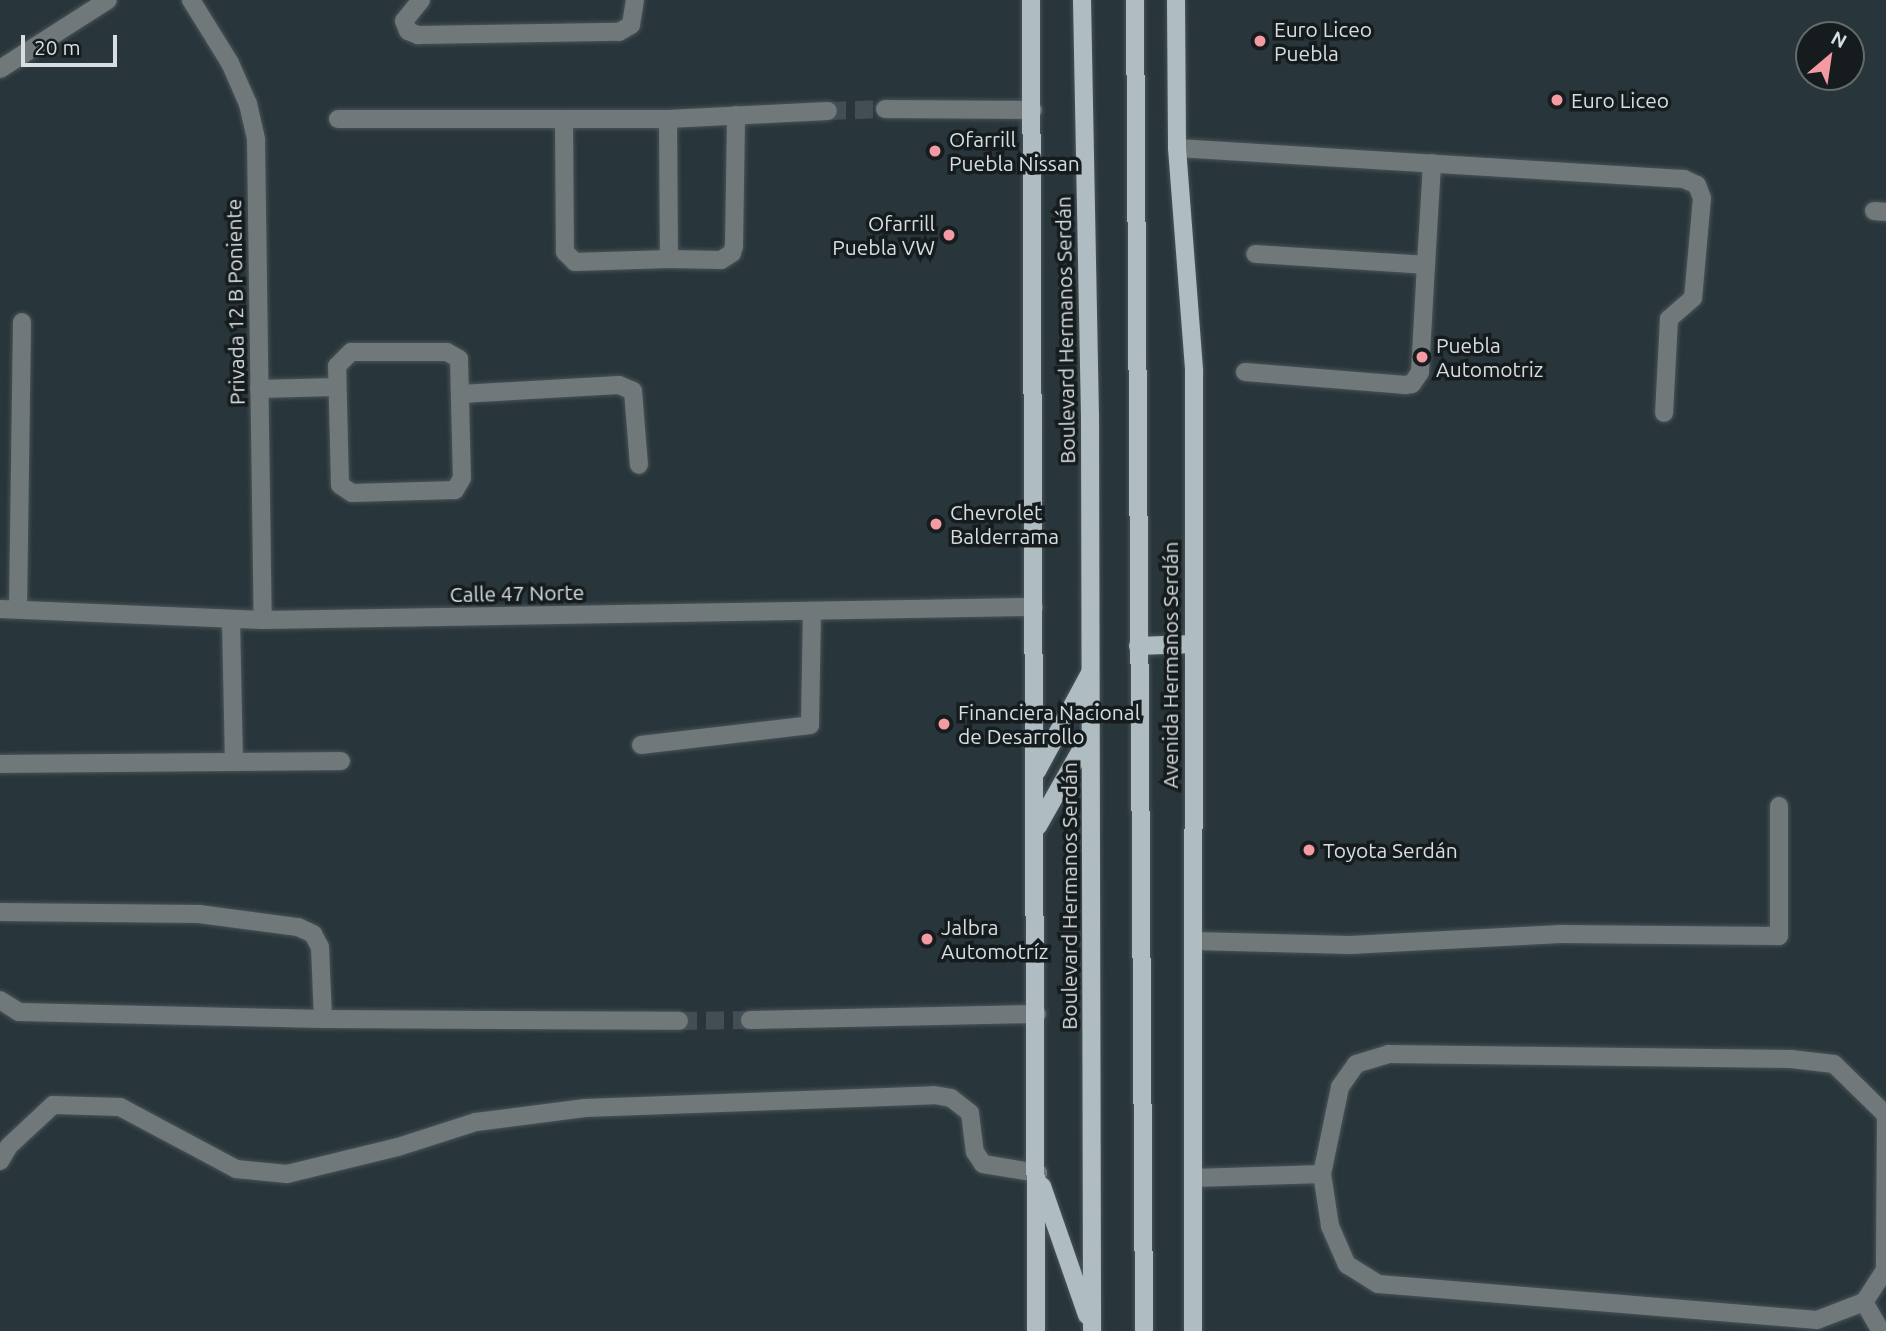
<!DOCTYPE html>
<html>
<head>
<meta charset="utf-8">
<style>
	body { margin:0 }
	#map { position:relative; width:1886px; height:1331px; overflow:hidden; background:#28353a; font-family:Ubuntu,sans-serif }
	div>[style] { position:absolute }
	.minor-tunnel>* { height:18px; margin-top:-9px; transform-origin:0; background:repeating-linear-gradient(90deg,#424e53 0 18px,transparent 0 27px) }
	.roads { filter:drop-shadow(0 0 2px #475358) drop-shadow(0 0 2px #475358) }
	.minor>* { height:18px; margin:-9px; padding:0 9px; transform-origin:9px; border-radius:9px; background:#71787a }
	.major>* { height:18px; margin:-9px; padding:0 9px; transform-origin:9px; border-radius:9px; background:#afbcc1 }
	.dots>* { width:19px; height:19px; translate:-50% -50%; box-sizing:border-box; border:4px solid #161c1e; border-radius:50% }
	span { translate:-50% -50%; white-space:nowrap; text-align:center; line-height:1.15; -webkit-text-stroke:7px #161c1e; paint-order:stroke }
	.poi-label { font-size:21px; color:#d6dee1 }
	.left { translate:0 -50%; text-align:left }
	.right { translate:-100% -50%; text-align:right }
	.street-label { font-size:21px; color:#d6dee1 }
	.north { position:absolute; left:1795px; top:21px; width:70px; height:70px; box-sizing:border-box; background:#161c1e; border:2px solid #636a6c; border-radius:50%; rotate:29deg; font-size:19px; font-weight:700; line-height:28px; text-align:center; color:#d6dee1 }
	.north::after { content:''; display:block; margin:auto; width:24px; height:32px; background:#f49aa3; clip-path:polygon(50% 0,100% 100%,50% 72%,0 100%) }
	.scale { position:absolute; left:21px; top:35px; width:96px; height:32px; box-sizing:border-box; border:4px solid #d6dee1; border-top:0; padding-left:9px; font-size:21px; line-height:24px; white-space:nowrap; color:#d6dee1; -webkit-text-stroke:5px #161c1e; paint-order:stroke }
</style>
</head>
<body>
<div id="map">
	<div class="minor-tunnel">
		<i style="left:828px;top:111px;width:57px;rotate:-2deg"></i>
		<i style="left:679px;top:1021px;width:71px;rotate:-0.8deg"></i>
	</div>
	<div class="roads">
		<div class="minor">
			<i style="left:191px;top:0;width:74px;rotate:58.2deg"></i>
			<i style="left:230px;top:63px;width:45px;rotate:66.3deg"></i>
			<i style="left:248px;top:104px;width:37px;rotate:77deg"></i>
			<i style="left:256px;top:140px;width:480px;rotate:89.2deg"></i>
			<i style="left:421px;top:0;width:27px;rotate:129deg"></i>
			<i style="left:404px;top:21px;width:11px;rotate:68deg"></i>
			<i style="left:408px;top:31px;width:11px;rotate:22deg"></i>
			<i style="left:418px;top:35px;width:201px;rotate:-0.9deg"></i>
			<i style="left:619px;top:32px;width:14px;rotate:-30deg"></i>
			<i style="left:631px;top:25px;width:25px;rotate:-81deg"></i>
			<i style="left:0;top:69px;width:128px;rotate:-32.6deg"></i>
			<i style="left:885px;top:109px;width:148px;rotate:0.4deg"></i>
			<i style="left:338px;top:119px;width:330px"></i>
			<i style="left:668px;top:119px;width:160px;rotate:-2.9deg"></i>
			<i style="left:564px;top:119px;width:133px;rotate:89.6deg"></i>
			<i style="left:565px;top:252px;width:14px;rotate:45deg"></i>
			<i style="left:575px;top:262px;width:94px;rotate:-1.8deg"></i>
			<i style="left:668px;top:119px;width:140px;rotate:89.6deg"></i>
			<i style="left:669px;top:259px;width:52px;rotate:1.1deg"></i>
			<i style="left:721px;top:260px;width:13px;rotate:-32deg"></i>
			<i style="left:732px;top:253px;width:7px;rotate:-74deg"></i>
			<i style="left:734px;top:246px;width:131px;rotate:-89.1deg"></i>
			<i style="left:1177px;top:148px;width:508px;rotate:3.5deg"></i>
			<i style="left:1684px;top:179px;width:14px;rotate:25deg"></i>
			<i style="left:1697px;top:185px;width:14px;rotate:69deg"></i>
			<i style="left:1702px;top:198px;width:100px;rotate:95.1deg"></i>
			<i style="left:1693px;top:298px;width:32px;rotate:139deg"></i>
			<i style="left:1669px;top:319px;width:94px;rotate:93deg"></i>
			<i style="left:1874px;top:211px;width:12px;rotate:5deg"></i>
			<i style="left:1426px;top:265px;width:102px;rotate:-86.6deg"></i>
			<i style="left:351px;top:352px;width:96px"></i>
			<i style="left:447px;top:352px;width:14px;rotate:30deg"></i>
			<i style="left:459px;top:359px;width:119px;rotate:88.6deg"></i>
			<i style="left:462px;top:478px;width:14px;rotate:120deg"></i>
			<i style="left:455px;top:490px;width:103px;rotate:178.3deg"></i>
			<i style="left:352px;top:493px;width:14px;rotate:-146deg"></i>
			<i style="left:340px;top:485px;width:119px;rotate:-91.4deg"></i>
			<i style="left:337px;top:366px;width:20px;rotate:-45deg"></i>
			<i style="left:1245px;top:372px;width:161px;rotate:4.6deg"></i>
			<i style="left:1405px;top:385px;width:7px;rotate:-8deg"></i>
			<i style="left:1412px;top:384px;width:14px;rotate:-56deg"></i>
			<i style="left:1420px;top:372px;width:107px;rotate:-86.8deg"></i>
			<i style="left:1426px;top:265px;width:171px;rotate:-176.3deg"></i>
			<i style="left:259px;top:389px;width:78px;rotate:-1.5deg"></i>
			<i style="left:461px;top:394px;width:158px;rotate:-3.3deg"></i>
			<i style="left:619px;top:385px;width:15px;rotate:23deg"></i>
			<i style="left:633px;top:391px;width:74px;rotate:85.4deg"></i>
			<i style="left:0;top:609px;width:263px;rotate:2.4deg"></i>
			<i style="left:263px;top:620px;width:771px;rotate:-0.97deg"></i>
			<i style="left:18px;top:609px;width:287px;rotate:-89.2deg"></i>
			<i style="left:231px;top:620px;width:139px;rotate:88.8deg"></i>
			<i style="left:641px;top:745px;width:170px;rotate:-6.7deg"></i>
			<i style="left:810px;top:725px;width:114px;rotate:-89deg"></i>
			<i style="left:0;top:764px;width:341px;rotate:-0.5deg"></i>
			<i style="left:0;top:912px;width:199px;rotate:0.6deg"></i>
			<i style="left:199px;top:914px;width:100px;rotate:7.5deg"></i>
			<i style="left:298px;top:927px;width:17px;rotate:25deg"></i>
			<i style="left:313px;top:934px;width:15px;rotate:62deg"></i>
			<i style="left:320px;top:947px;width:72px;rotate:87.6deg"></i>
			<i style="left:323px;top:1019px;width:304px;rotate:-178.7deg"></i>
			<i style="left:19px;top:1012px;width:22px;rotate:-148deg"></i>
			<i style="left:1194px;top:941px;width:156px;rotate:1.5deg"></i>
			<i style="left:1350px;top:945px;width:211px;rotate:-3deg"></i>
			<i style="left:1561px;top:934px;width:218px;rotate:0.5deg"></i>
			<i style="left:1779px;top:936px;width:130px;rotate:-90deg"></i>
			<i style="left:323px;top:1019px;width:356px;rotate:0.3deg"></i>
			<i style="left:750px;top:1020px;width:287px;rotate:-1.2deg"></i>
			<i style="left:1388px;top:1054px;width:403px;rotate:0.7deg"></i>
			<i style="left:1791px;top:1059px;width:43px;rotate:6.6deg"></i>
			<i style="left:1834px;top:1064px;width:73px;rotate:44.4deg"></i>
			<i style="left:1886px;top:1115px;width:155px;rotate:90.4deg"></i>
			<i style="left:1885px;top:1270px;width:38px;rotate:123deg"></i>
			<i style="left:1864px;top:1302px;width:50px;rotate:159deg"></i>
			<i style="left:1817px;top:1320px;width:440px;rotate:-175.3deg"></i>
			<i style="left:1378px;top:1284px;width:36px;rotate:-148deg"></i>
			<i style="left:1347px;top:1265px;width:43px;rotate:-113.6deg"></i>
			<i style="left:1330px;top:1226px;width:53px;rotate:-98.7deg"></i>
			<i style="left:1322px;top:1174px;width:89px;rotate:-78.3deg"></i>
			<i style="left:1340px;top:1087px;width:28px;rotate:-55deg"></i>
			<i style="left:1356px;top:1064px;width:34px;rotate:-17deg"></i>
			<i style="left:0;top:1161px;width:17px;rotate:-59deg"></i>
			<i style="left:9px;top:1146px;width:60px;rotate:-43deg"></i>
			<i style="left:53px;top:1105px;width:67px;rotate:1.7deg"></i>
			<i style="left:120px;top:1107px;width:132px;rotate:28.1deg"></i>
			<i style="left:236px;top:1169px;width:51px;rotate:5.6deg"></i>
			<i style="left:287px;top:1174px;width:114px;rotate:-13.7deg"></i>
			<i style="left:398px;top:1147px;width:82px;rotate:-17.8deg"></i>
			<i style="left:476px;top:1122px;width:110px;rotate:-7.3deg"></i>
			<i style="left:585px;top:1108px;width:349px;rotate:-2.1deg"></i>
			<i style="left:934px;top:1095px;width:17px;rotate:10deg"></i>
			<i style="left:951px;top:1098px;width:24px;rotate:38deg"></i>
			<i style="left:970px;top:1113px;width:39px;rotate:83deg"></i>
			<i style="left:975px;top:1152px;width:14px;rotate:56deg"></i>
			<i style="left:983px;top:1164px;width:56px;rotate:9.3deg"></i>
			<i style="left:1194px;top:1178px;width:128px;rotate:-1.8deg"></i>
			<i style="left:1864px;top:1302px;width:34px;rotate:60deg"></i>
		</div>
		<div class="major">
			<i style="left:1031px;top:0;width:1331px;rotate:89.78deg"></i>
			<i style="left:1082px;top:0;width:418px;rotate:88.9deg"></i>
			<i style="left:1090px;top:418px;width:913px;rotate:89.87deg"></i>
			<i style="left:1135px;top:0;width:1331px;rotate:89.61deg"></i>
			<i style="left:1176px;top:0;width:148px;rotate:89.6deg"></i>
			<i style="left:1177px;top:148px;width:224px;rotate:85.6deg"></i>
			<i style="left:1194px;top:371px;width:960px;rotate:90.06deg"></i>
			<i style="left:1138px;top:646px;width:55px;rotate:-2.1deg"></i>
			<i style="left:1037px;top:771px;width:111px;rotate:-61.6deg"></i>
			<i style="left:1038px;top:826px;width:106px;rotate:-60.5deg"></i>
			<i style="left:1042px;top:1186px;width:137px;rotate:70.8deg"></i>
		</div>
	</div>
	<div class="dots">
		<i style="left:1260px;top:41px;background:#f49aa3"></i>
		<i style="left:1557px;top:100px;background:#f49aa3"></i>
		<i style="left:935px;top:151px;background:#f49aa3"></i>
		<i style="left:949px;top:235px;background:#f49aa3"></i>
		<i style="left:1422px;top:357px;background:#f49aa3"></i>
		<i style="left:936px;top:524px;background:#f49aa3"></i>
		<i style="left:944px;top:724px;background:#f49aa3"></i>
		<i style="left:1309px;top:850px;background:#f49aa3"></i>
		<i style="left:927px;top:939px;background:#f49aa3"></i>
	</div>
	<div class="poi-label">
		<span class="left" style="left:1274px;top:41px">Euro Liceo<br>Puebla</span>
		<span class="left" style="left:1571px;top:100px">Euro Liceo</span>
		<span class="left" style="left:949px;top:151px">Ofarrill<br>Puebla Nissan</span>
		<span class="right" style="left:935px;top:235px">Ofarrill<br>Puebla VW</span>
		<span class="left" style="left:1436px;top:357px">Puebla<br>Automotriz</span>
		<span class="left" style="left:950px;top:524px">Chevrolet<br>Balderrama</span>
		<span class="left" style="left:958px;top:724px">Financiera Nacional<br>de Desarrollo</span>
		<span class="left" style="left:1323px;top:850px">Toyota Serdán</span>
		<span class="left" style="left:941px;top:939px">Jalbra<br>Automotríz</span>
	</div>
	<div class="street-label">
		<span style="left:235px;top:302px;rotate:-91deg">Privada 12 B Poniente</span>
		<span style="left:1065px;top:330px;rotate:-91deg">Boulevard Hermanos Serdán</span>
		<span style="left:517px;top:593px;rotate:-1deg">Calle 47 Norte</span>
		<span style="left:1170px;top:665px;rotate:-90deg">Avenida Hermanos Serdán</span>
		<span style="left:1069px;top:896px;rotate:-90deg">Boulevard Hermanos Serdán</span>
	</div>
	<div class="north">N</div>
	<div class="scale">20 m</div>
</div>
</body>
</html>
